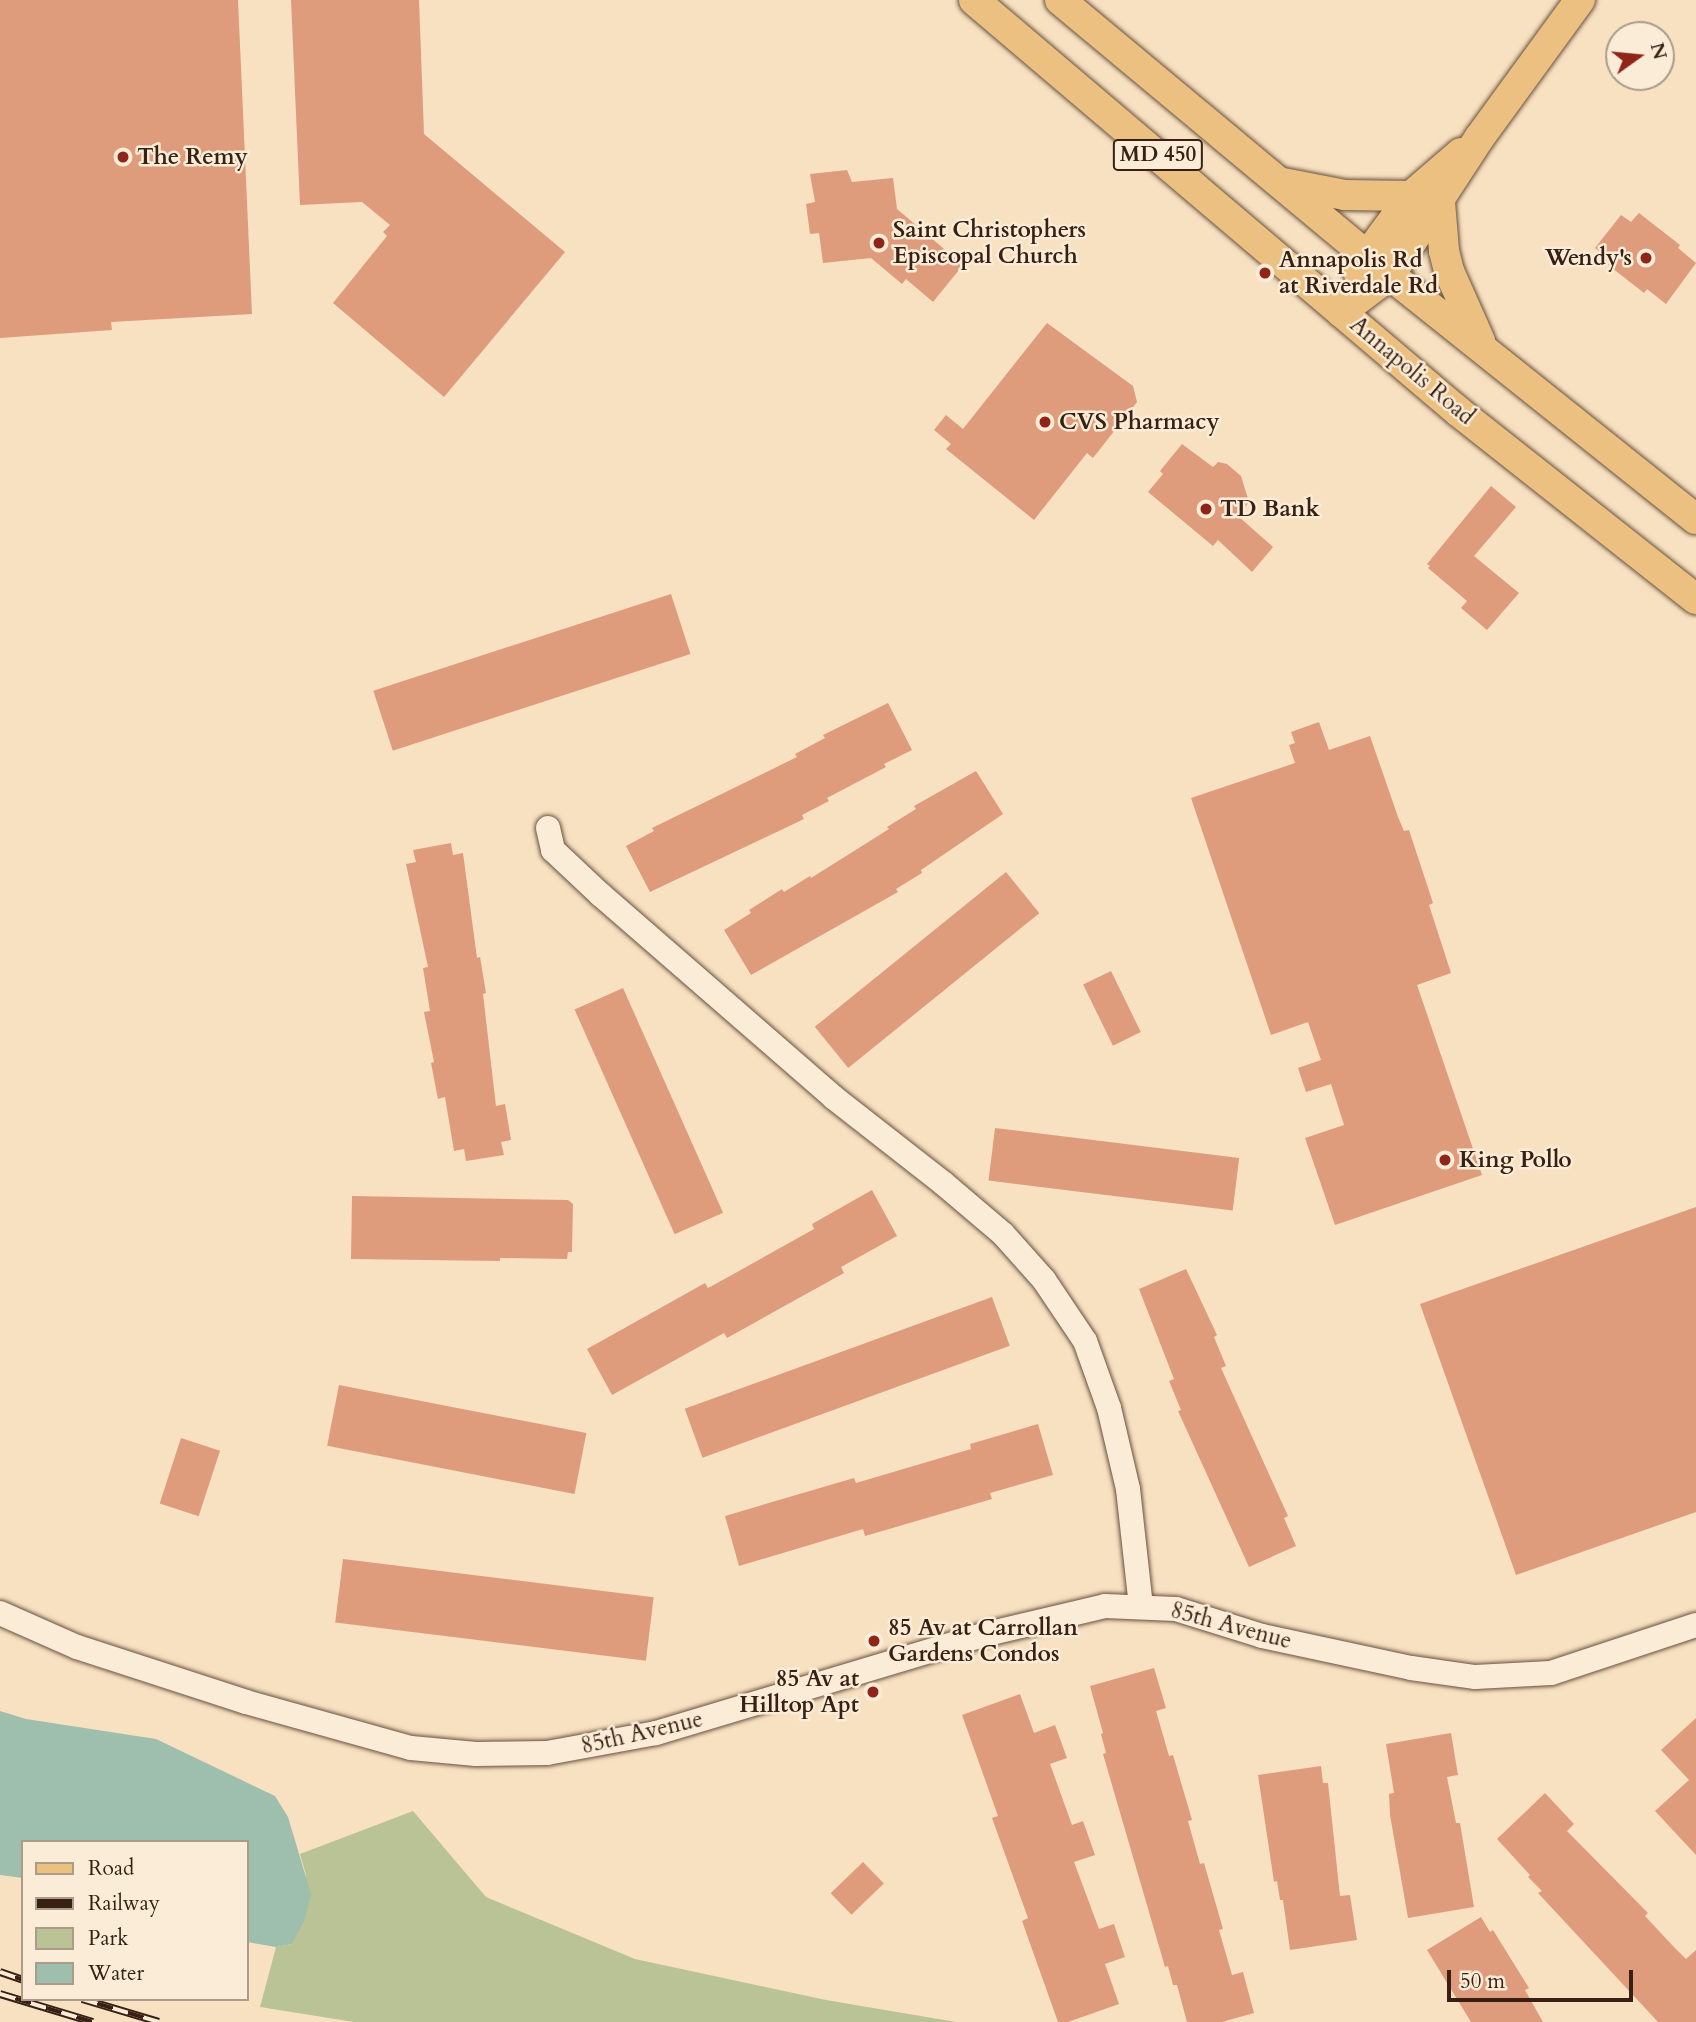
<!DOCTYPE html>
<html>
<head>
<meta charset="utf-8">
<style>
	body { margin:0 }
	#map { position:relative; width:1696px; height:2022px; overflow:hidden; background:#f8e1c1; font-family:Cardo,serif }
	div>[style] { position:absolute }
	.green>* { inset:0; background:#bac395 }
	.water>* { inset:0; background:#9ebeae }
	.building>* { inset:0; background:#de9c7d; transform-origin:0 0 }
	.roads { filter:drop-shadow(0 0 2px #68513f) drop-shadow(0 0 2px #68513f) }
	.minor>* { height:24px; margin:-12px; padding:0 12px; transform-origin:12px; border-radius:12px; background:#faecd7 }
	.major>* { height:30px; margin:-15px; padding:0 15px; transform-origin:15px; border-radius:15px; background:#ecc080 }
	.rail>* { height:8px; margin-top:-4px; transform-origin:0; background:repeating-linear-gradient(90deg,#faecd7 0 16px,#382114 0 32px); box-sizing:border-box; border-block:2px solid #382114 }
	.dots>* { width:19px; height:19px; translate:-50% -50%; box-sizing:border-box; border:4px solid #faecd7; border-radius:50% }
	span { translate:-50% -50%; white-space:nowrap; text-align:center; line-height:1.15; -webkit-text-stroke:5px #faecd7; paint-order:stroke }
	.shield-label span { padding:2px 5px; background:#faecd7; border:2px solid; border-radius:5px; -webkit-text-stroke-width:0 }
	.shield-label { font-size:21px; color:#382114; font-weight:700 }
	.poi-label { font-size:23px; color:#382114; font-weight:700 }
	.left { translate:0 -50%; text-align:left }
	.right { translate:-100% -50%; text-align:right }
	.street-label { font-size:23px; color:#382114 }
	.legend { position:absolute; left:21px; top:1840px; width:228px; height:161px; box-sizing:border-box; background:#faecd7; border:2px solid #ac9b89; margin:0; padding:9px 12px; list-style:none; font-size:21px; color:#382114 }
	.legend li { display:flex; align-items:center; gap:14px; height:35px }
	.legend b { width:35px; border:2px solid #ac9b89 }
	.north { position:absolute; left:1605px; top:21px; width:70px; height:70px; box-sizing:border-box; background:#faecd7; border:2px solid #ac9b89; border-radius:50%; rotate:75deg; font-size:19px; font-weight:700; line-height:28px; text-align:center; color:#382114 }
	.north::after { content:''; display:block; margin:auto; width:24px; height:32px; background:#8f2418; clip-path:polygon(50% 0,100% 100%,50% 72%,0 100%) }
	.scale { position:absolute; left:1447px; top:1970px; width:186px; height:32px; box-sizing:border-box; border:4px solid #382114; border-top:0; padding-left:9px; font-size:21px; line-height:24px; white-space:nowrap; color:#382114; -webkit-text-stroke:5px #faecd7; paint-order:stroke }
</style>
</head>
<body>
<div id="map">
	<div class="green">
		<i style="clip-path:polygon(413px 1811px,486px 1897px,635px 1959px,826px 2000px,956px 2022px,354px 2022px,260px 2007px,276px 1947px,292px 1944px,306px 1875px,300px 1854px)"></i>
	</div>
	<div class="water">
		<i style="clip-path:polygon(0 1711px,26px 1719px,156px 1739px,275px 1796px,288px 1817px,311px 1894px,304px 1921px,292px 1944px,276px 1947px,247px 1942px,247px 1842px,23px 1842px,23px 1878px,0 1875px)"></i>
	</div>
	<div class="building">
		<i style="clip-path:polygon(0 0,238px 0,252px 314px,111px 322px,112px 330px,0 338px)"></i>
		<i style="clip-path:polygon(291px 0,419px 0,424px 134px,565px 252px,444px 397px,333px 303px,387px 236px,383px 232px,390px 225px,362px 202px,300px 205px)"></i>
		<i style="clip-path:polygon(847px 170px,852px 182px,893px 178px,897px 209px,963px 265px,933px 302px,906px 279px,902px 284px,871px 258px,823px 263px,819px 233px,810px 234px,806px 204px,815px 202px,810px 174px)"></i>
		<i style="clip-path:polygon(1639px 213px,1680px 245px,1678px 248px,1696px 263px,1666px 304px,1647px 289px,1644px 293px,1621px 275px,1602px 260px,1605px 256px,1595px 248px,1621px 215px,1631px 222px)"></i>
		<i style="clip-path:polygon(1047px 323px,1133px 386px,1137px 402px,1093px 458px,1087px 453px,1034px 520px,946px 449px,951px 444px,934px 430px,946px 415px,963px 429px)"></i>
		<i style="clip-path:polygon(1182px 444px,1213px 467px,1218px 462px,1227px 464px,1241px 476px,1249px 502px,1238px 516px,1273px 547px,1252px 572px,1218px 540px,1213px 546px,1148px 492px,1163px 474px,1160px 471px)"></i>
		<i style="clip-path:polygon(1491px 486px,1516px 507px,1474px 556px,1519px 593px,1487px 630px,1461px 608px,1467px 601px,1428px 568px,1430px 566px,1427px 564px)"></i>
		<i style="left:671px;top:594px;width:63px;height:313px;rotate:72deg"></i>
		<i style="clip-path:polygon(888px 703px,912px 750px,884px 764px,886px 767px,827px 798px,829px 801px,802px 815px,804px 819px,650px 892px,626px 846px,654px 831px,652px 828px,797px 757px,795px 754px,825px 738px,823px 735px)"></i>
		<i style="clip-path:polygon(1319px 722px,1329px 750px,1370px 736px,1398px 817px,1404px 831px,1409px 830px,1433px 903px,1429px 905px,1451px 973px,1417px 985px,1482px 1175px,1335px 1225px,1305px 1138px,1344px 1125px,1331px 1084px,1306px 1092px,1298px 1068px,1321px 1060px,1308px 1022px,1271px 1035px,1191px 798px,1295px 763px,1289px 745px,1295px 743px,1291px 732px)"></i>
		<i style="clip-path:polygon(976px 771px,1003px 814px,921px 870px,922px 873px,896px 889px,898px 892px,751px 975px,724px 930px,751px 913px,749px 910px,782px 889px,784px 892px,810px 876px,811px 878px,889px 829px,887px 827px,916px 809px,914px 806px)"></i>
		<i style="clip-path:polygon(451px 843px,453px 855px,463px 853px,477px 958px,480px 957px,486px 993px,483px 994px,496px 1106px,505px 1104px,511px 1140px,501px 1142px,504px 1155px,466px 1161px,464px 1149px,454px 1151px,445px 1097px,438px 1099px,431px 1063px,434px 1062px,424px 1012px,430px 1011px,423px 968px,428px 967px,406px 864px,416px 862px,413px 850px)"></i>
		<i style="left:1006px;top:872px;width:53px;height:246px;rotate:51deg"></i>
		<i style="left:1111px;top:971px;width:68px;height:31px;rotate:64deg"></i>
		<i style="left:623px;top:988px;width:246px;height:53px;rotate:66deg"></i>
		<i style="left:995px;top:1128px;width:246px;height:53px;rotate:7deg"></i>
		<i style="clip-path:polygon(872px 1190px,897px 1236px,841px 1267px,844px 1273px,788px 1304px,727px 1338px,724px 1333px,612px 1395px,587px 1349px,705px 1283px,708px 1288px,730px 1276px,814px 1229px,812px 1224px)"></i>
		<i style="clip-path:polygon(352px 1196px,568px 1200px,573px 1204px,572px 1252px,568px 1252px,567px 1259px,500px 1258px,500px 1261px,351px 1259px)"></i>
		<i style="clip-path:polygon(1696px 1207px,1696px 1512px,1516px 1575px,1420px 1304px)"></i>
		<i style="clip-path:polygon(1186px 1269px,1217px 1335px,1214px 1337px,1226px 1366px,1221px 1368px,1288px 1516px,1284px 1518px,1296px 1546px,1249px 1567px,1178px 1411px,1181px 1410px,1169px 1381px,1174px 1379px,1139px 1289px)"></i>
		<i style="left:992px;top:1297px;width:52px;height:327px;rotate:70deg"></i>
		<i style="left:339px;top:1385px;width:252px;height:62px;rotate:11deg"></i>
		<i style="clip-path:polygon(1038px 1424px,1053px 1475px,990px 1493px,992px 1499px,865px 1536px,863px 1529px,739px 1566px,725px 1516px,854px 1478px,856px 1483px,971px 1449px,970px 1444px)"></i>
		<i style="left:181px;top:1438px;width:41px;height:69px;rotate:18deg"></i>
		<i style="left:343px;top:1559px;width:313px;height:64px;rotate:7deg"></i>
		<i style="clip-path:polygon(1154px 1668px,1166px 1708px,1156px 1711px,1169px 1756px,1173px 1755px,1192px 1820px,1188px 1821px,1200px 1864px,1204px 1863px,1223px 1929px,1219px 1930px,1232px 1975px,1243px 1972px,1254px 2013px,1222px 2022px,1187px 2022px,1177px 1985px,1173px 1985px,1168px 1966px,1165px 1967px,1103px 1754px,1106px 1753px,1101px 1734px,1103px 1733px,1090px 1686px)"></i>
		<i style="clip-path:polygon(1020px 1694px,1034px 1733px,1055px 1725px,1067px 1758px,1050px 1764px,1072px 1825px,1083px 1821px,1095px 1855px,1074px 1862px,1099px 1929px,1114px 1924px,1125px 1957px,1105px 1964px,1119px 2004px,1068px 2022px,1058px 2022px,1022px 1921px,1028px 1918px,992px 1818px,998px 1816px,962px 1715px)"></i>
		<i style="clip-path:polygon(1696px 1718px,1696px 1855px,1655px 1811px,1689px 1780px,1661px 1750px)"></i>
		<i style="clip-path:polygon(1451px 1733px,1458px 1775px,1447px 1777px,1456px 1823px,1460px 1823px,1474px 1907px,1408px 1918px,1390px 1815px,1389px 1794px,1394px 1793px,1386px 1744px)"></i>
		<i style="clip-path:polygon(1321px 1766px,1323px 1783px,1328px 1783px,1340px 1896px,1350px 1895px,1357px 1940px,1290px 1950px,1283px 1900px,1280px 1900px,1277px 1881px,1274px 1882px,1258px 1775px)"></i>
		<i style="clip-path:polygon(1545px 1793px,1574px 1824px,1567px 1831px,1648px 1913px,1645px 1916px,1673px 1946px,1686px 1959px,1696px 1950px,1696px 2022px,1658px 2022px,1538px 1893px,1542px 1891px,1528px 1877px,1530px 1875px,1497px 1839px)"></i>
		<i style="left:863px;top:1862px;width:30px;height:45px;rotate:46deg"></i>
		<i style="clip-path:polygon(1481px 1917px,1490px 1932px,1493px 1930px,1529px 1988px,1525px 1990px,1543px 2022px,1471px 2022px,1427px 1950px)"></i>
	</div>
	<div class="roads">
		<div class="minor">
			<i style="left:548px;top:828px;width:23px;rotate:77deg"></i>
			<i style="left:553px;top:850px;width:66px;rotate:43.2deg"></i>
			<i style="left:601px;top:895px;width:308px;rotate:41deg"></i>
			<i style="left:833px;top:1097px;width:140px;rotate:38deg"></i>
			<i style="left:943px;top:1183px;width:79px;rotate:40.4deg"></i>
			<i style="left:1003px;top:1234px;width:62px;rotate:48.3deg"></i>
			<i style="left:1044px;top:1280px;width:73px;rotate:56.1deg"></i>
			<i style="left:1085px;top:1341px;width:71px;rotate:70.3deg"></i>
			<i style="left:1109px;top:1408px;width:83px;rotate:76.8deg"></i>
			<i style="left:1128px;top:1489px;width:118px;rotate:83.7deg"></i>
			<i style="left:0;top:1613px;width:84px;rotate:23.8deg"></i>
			<i style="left:77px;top:1647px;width:178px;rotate:18deg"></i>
			<i style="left:246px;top:1702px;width:171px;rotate:15.6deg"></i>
			<i style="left:411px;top:1748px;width:65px;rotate:5.3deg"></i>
			<i style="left:476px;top:1754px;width:71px;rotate:-0.8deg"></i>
			<i style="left:547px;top:1753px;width:111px;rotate:-10.4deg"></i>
			<i style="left:656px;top:1733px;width:345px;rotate:-16.7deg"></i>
			<i style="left:987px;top:1634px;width:121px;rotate:-13.3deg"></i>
			<i style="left:1105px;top:1606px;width:71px;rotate:2.4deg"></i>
			<i style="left:1176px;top:1609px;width:90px;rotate:17.4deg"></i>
			<i style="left:1262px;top:1636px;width:152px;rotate:12.1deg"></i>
			<i style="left:1411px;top:1668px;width:65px;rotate:8deg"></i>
			<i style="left:1475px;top:1677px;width:76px;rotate:-3deg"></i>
			<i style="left:1551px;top:1673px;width:153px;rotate:-18.3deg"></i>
		</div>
		<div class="major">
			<i style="left:974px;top:0;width:636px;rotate:40.35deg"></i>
			<i style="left:1459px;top:412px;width:302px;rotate:38.3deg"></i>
			<i style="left:1060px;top:0;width:430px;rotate:39.8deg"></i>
			<i style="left:1390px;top:275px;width:391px;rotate:38.6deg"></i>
			<i style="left:1283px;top:183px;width:63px;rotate:11deg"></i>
			<i style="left:1345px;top:195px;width:66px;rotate:0.9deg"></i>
			<i style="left:1440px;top:202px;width:49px;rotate:85.3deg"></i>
			<i style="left:1444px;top:251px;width:21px;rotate:76deg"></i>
			<i style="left:1449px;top:271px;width:77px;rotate:66.1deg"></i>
			<i style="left:1359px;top:274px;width:20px;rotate:-66deg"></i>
			<i style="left:1367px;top:256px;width:74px;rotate:-53.7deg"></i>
			<i style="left:1411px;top:196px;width:66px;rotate:-40.7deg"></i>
			<i style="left:1341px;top:312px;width:61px;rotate:-37.1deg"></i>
			<i style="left:1390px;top:275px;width:165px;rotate:-56.9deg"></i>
			<i style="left:1480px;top:137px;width:170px;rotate:-53.9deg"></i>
		</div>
	</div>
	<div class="rail">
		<i style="left:0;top:1972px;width:24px;rotate:19deg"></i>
		<i style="left:0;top:1994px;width:97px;rotate:16.8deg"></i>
		<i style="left:82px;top:1999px;width:80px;rotate:16.6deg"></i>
	</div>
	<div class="dots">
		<i style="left:123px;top:157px;background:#8f2418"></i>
		<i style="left:879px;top:243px;background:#8f2418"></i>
		<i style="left:1646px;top:258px;background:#8f2418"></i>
		<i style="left:1265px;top:273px;background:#8f2418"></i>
		<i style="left:1045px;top:422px;background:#8f2418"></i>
		<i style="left:1206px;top:509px;background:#8f2418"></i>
		<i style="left:1445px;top:1160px;background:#8f2418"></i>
		<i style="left:874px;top:1641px;background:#8f2418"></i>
		<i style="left:873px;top:1692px;background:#8f2418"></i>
	</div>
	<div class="shield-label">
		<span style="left:1158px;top:155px">MD 450</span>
	</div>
	<div class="poi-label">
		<span class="left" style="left:137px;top:157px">The Remy</span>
		<span class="left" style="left:893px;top:243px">Saint Christophers<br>Episcopal Church</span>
		<span class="right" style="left:1632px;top:258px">Wendy's</span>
		<span class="left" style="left:1279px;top:273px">Annapolis Rd<br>at Riverdale Rd</span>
		<span class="left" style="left:1059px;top:422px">CVS Pharmacy</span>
		<span class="left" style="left:1220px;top:509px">TD Bank</span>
		<span class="left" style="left:1459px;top:1160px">King Pollo</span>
		<span class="left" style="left:888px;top:1641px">85 Av at Carrollan<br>Gardens Condos</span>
		<span class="right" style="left:859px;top:1692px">85 Av at<br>Hilltop Apt</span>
	</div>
	<div class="street-label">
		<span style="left:1412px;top:371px;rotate:40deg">Annapolis Road</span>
		<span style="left:1231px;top:1626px;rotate:15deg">85th Avenue</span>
		<span style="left:642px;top:1733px;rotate:-13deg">85th Avenue</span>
	</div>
	<ul class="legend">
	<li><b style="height:9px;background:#ecc080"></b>Road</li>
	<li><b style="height:9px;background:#382114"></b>Railway</li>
	<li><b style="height:19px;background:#bac395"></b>Park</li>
	<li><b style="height:19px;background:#9ebeae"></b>Water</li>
	</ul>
	<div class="north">N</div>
	<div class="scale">50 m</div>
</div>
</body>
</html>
